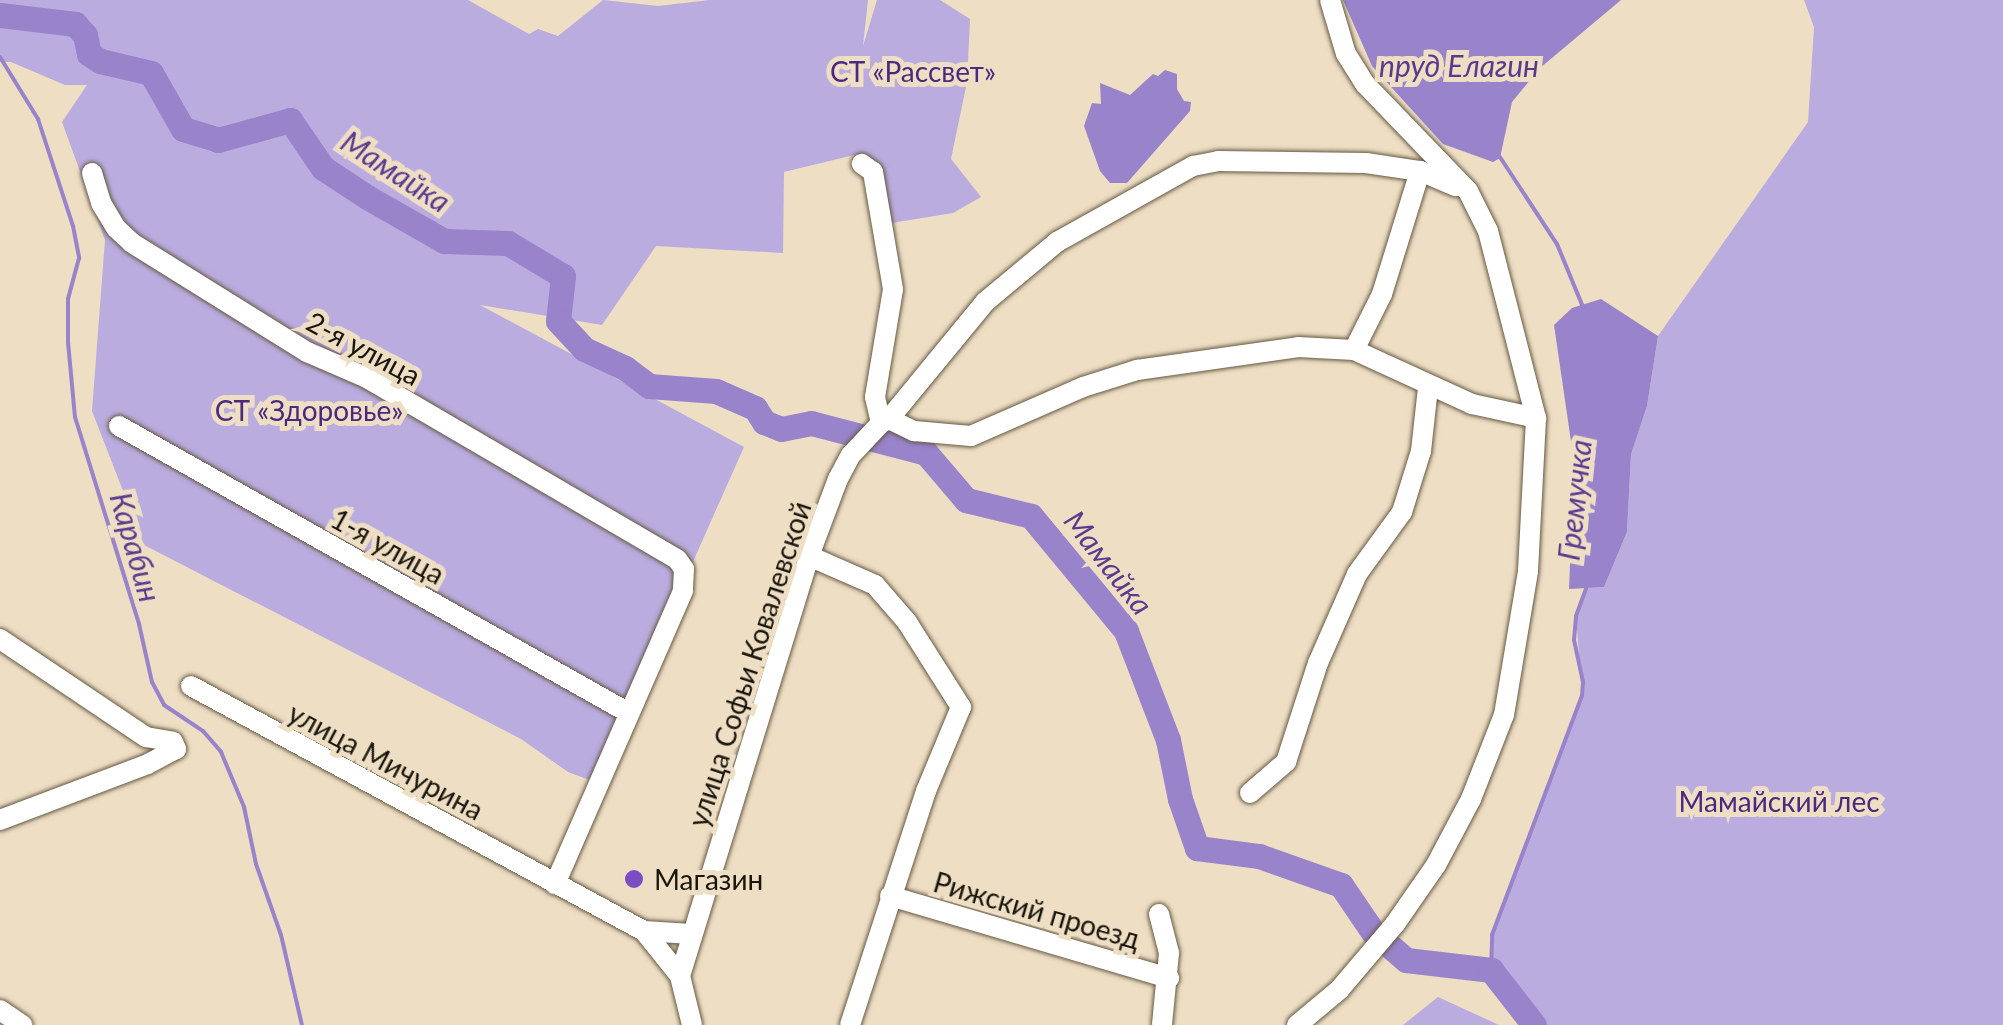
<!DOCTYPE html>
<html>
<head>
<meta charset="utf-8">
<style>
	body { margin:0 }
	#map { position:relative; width:2003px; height:1025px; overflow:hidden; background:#eddec4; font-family:Lato,sans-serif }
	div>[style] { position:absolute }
	.green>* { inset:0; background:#baacdf }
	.water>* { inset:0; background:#9983cb }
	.stream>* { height:4px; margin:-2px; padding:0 2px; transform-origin:2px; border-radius:2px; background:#9983cb }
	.river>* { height:25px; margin:-12.5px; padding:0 12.5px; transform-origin:12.5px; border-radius:12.5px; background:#9983cb }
	.roads { filter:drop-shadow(0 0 2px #655942) drop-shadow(0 0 2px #655942) }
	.minor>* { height:20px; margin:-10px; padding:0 10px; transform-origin:10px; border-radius:10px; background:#fff }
	.dots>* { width:28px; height:28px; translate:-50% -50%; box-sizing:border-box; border:5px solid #eddec4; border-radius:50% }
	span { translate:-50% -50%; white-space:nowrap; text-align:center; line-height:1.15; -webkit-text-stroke:10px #eddec4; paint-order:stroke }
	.park-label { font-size:28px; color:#4b297e }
	.street-label { font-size:28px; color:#1a150c }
	.poi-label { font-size:28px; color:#1a150c }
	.left { translate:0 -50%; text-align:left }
	.water-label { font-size:30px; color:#5a3a8f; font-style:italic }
</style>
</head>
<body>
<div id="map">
	<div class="green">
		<i style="clip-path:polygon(0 0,468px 0,529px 34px,538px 29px,558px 36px,603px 0,658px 6px,710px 0,868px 0,863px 46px,877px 0,940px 0,970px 19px,967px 82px,951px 159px,981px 197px,953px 213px,891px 223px,880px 174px,854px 155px,784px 172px,783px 253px,656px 246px,602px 325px,480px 305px,744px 447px,595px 782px,568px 772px,521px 739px,144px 545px,92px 411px,105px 240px,62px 122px,87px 85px,65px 85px,11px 62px,0 62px)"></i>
		<i style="clip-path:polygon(1804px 0,2003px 0,2003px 1025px,1540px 1025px,1492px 968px,1492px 935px,1582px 696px,1576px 616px,1587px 588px,1604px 587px,1627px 532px,1631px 453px,1647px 406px,1658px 336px,1808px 122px,1814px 27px)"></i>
		<i style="clip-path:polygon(1438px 997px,1499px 1025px,1403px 1025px)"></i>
	</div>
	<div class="water">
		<i style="clip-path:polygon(1343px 0,1621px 0,1540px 68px,1512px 102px,1500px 158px,1493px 162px,1443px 144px,1372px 66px)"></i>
		<i style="clip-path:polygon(1165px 70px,1177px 74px,1177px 89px,1184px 101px,1191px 102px,1190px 111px,1127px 183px,1110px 183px,1100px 171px,1084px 126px,1092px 103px,1101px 104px,1100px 83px,1130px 95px,1153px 74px,1158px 76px)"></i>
		<i style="clip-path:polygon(1601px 299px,1658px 336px,1647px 406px,1631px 454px,1627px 532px,1604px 587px,1569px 589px,1574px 462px,1554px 325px,1572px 308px)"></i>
	</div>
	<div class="stream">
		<i style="left:0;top:57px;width:73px;rotate:58.5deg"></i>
		<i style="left:38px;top:119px;width:113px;rotate:71.9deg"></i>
		<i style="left:73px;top:226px;width:33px;rotate:79deg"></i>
		<i style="left:79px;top:258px;width:42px;rotate:105deg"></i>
		<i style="left:68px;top:299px;width:43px;rotate:90deg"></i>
		<i style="left:68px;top:342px;width:75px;rotate:84.7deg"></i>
		<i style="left:75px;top:417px;width:217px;rotate:72.8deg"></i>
		<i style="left:139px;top:624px;width:59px;rotate:77.4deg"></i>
		<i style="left:152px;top:682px;width:26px;rotate:62deg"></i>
		<i style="left:164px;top:705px;width:47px;rotate:33.7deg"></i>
		<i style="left:203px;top:731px;width:28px;rotate:49deg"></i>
		<i style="left:221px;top:752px;width:60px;rotate:67.3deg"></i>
		<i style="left:244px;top:807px;width:58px;rotate:78.1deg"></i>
		<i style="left:256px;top:864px;width:75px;rotate:70.6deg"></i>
		<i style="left:281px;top:935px;width:92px;rotate:76.9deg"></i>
		<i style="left:1498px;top:154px;width:108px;rotate:56.8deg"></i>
		<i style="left:1557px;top:244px;width:68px;rotate:67.6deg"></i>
		<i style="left:1491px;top:970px;width:35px;rotate:-88deg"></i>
		<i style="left:1492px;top:935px;width:255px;rotate:-69.4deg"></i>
		<i style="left:1582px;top:696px;width:14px;rotate:-86deg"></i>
		<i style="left:1583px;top:682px;width:43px;rotate:-102.1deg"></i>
		<i style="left:1574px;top:640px;width:24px;rotate:-85deg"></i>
		<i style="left:1576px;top:616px;width:35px;rotate:-70deg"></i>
	</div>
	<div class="river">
		<i style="left:0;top:15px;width:76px;rotate:6.8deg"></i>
		<i style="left:75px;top:24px;width:15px;rotate:48deg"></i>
		<i style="left:85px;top:35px;width:19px;rotate:78deg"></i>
		<i style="left:89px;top:54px;width:13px;rotate:32deg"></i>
		<i style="left:100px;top:61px;width:52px;rotate:13.2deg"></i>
		<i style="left:151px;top:73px;width:64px;rotate:60.3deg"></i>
		<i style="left:183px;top:129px;width:37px;rotate:17deg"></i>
		<i style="left:218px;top:140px;width:75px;rotate:-15.5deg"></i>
		<i style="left:290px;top:120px;width:58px;rotate:55.5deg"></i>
		<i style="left:323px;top:168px;width:53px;rotate:33.4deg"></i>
		<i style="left:367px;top:197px;width:89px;rotate:29.7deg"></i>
		<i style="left:444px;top:241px;width:64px;rotate:1.8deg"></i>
		<i style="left:508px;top:243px;width:64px;rotate:31deg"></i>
		<i style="left:563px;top:276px;width:45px;rotate:96.3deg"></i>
		<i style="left:558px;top:321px;width:38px;rotate:47deg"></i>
		<i style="left:584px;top:349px;width:45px;rotate:24.9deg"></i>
		<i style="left:625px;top:368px;width:30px;rotate:37deg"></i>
		<i style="left:649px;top:386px;width:67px;rotate:4.3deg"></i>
		<i style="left:716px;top:391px;width:43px;rotate:23.6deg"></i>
		<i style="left:755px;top:408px;width:17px;rotate:57deg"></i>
		<i style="left:764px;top:422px;width:18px;rotate:22deg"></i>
		<i style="left:781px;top:429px;width:31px;rotate:-11deg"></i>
		<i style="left:811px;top:423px;width:119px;rotate:14.6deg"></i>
		<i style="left:926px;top:453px;width:62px;rotate:49.6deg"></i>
		<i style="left:966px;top:500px;width:67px;rotate:13.8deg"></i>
		<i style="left:1031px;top:516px;width:149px;rotate:50.4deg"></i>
		<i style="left:1126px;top:631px;width:117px;rotate:68.9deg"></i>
		<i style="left:1168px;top:740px;width:60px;rotate:78.5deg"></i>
		<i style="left:1180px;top:799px;width:52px;rotate:70.9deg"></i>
		<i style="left:1197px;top:848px;width:63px;rotate:7.4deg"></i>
		<i style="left:1259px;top:856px;width:87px;rotate:19.5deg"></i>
		<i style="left:1341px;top:885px;width:57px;rotate:55.8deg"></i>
		<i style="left:1391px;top:947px;width:20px;rotate:41deg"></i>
		<i style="left:1406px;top:960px;width:86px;rotate:6.7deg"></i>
		<i style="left:1491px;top:970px;width:70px;rotate:52deg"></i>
	</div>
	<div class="roads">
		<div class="minor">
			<i style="left:92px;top:173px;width:31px;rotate:73deg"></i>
			<i style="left:101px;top:203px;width:29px;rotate:59deg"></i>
			<i style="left:116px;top:228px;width:22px;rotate:43deg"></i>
			<i style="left:132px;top:243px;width:206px;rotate:31.9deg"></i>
			<i style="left:307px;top:352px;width:65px;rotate:23.4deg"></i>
			<i style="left:367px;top:378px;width:359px;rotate:30.3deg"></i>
			<i style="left:677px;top:559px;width:12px;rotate:55deg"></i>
			<i style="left:684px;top:569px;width:22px;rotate:93deg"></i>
			<i style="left:683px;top:591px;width:320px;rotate:113.6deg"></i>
			<i style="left:1354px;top:350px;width:63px;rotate:-63.4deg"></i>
			<i style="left:1382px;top:294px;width:129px;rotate:-72.8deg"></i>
			<i style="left:889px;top:419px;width:28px;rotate:26deg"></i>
			<i style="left:914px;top:431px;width:57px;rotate:5deg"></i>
			<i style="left:971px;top:436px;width:122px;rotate:-23.6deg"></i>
			<i style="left:1083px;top:387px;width:57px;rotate:-17.5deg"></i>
			<i style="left:1137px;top:370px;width:163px;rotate:-8.1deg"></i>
			<i style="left:1298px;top:347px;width:56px;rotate:3.1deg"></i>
			<i style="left:1354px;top:350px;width:130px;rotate:24.6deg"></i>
			<i style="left:1472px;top:404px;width:66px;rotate:12.3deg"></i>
			<i style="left:881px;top:423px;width:9px;rotate:-27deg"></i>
			<i style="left:889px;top:419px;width:151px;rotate:-50.6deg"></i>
			<i style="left:985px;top:302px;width:94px;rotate:-39.8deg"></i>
			<i style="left:1057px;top:242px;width:156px;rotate:-29.2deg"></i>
			<i style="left:1193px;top:166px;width:25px;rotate:-11deg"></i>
			<i style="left:1218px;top:161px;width:148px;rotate:0.8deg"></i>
			<i style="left:1366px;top:163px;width:55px;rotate:8.4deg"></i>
			<i style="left:1420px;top:171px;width:39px;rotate:23deg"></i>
			<i style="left:119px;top:426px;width:585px;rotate:29.37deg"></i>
			<i style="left:809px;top:556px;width:72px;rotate:23.7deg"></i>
			<i style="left:875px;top:585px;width:49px;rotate:49.1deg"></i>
			<i style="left:907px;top:622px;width:101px;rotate:57.6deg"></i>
			<i style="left:961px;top:707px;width:91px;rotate:112.6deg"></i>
			<i style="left:926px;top:791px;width:246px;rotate:108deg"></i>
			<i style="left:0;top:639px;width:176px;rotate:33.9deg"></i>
			<i style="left:146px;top:737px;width:27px;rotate:10deg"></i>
			<i style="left:173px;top:742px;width:8px;rotate:67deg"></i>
			<i style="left:176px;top:749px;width:32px;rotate:152deg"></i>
			<i style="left:148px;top:764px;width:158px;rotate:159.3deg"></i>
			<i style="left:191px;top:686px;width:515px;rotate:28.41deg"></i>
			<i style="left:644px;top:931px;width:58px;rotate:51.3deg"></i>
			<i style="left:680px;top:976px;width:50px;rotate:76.2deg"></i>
			<i style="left:1250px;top:793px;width:48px;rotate:-40.7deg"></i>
			<i style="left:1286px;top:762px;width:104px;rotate:-72.1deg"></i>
			<i style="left:1318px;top:663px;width:97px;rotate:-66.3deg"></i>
			<i style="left:1357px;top:574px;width:77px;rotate:-54deg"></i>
			<i style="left:1402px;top:512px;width:64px;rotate:-72.7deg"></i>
			<i style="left:1421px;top:451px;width:63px;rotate:-83.7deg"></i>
			<i style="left:890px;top:896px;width:291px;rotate:16.4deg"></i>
			<i style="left:1159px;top:914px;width:40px;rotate:75.6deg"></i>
			<i style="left:1169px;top:953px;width:72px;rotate:95.6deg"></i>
			<i style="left:644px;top:931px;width:47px;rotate:3.7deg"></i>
			<i style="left:680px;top:976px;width:439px;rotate:-72.9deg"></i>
			<i style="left:809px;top:556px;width:82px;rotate:-69.4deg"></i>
			<i style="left:838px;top:479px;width:27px;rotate:-62deg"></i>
			<i style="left:851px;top:455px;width:44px;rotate:-46.8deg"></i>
			<i style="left:881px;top:423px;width:27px;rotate:-103deg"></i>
			<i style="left:875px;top:397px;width:109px;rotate:-80.5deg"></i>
			<i style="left:893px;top:289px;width:119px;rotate:-99.7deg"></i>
			<i style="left:873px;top:172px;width:14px;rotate:-144deg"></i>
			<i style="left:0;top:1010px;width:27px;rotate:34deg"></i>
			<i style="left:1297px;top:1025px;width:55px;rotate:-39.8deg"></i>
			<i style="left:1339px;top:990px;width:87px;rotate:-49.7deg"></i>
			<i style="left:1395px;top:924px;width:72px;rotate:-55.2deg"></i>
			<i style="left:1436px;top:865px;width:75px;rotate:-62.1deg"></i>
			<i style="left:1471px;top:799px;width:90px;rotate:-68.6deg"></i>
			<i style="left:1504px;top:715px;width:146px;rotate:-80.5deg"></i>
			<i style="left:1528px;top:571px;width:153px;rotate:-87deg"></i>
			<i style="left:1536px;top:418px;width:193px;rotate:-104.4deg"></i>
			<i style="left:1488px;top:231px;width:45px;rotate:-116.6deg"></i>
			<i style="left:1468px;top:191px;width:149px;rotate:-133.9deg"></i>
			<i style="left:1365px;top:84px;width:36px;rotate:-122deg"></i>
			<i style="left:1346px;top:54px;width:56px;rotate:-106.5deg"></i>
		</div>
	</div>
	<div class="dots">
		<i style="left:634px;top:879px;background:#7a4dc5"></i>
	</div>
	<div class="park-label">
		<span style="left:913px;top:71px">СТ «Рассвет»</span>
		<span style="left:309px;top:410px">СТ «Здоровье»</span>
		<span style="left:1779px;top:801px">Мамайский лес</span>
	</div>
	<div class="street-label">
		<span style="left:364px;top:348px;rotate:28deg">2-я улица</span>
		<span style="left:388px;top:546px;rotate:29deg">1-я улица</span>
		<span style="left:749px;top:664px;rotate:-72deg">улица Софьи Ковалевской</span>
		<span style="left:386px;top:761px;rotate:28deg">улица Мичурина</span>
		<span style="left:1037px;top:910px;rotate:16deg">Рижский проезд</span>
	</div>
	<div class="poi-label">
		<span class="left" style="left:654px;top:879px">Магазин</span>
	</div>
	<div class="water-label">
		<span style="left:1459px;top:65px">пруд Елагин</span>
		<span style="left:396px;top:171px;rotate:33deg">Мамайка</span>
		<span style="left:1574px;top:500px;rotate:-84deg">Гремучка</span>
		<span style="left:136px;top:547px;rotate:74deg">Карабин</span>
		<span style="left:1109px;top:562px;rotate:52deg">Мамайка</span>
	</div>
</div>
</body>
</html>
